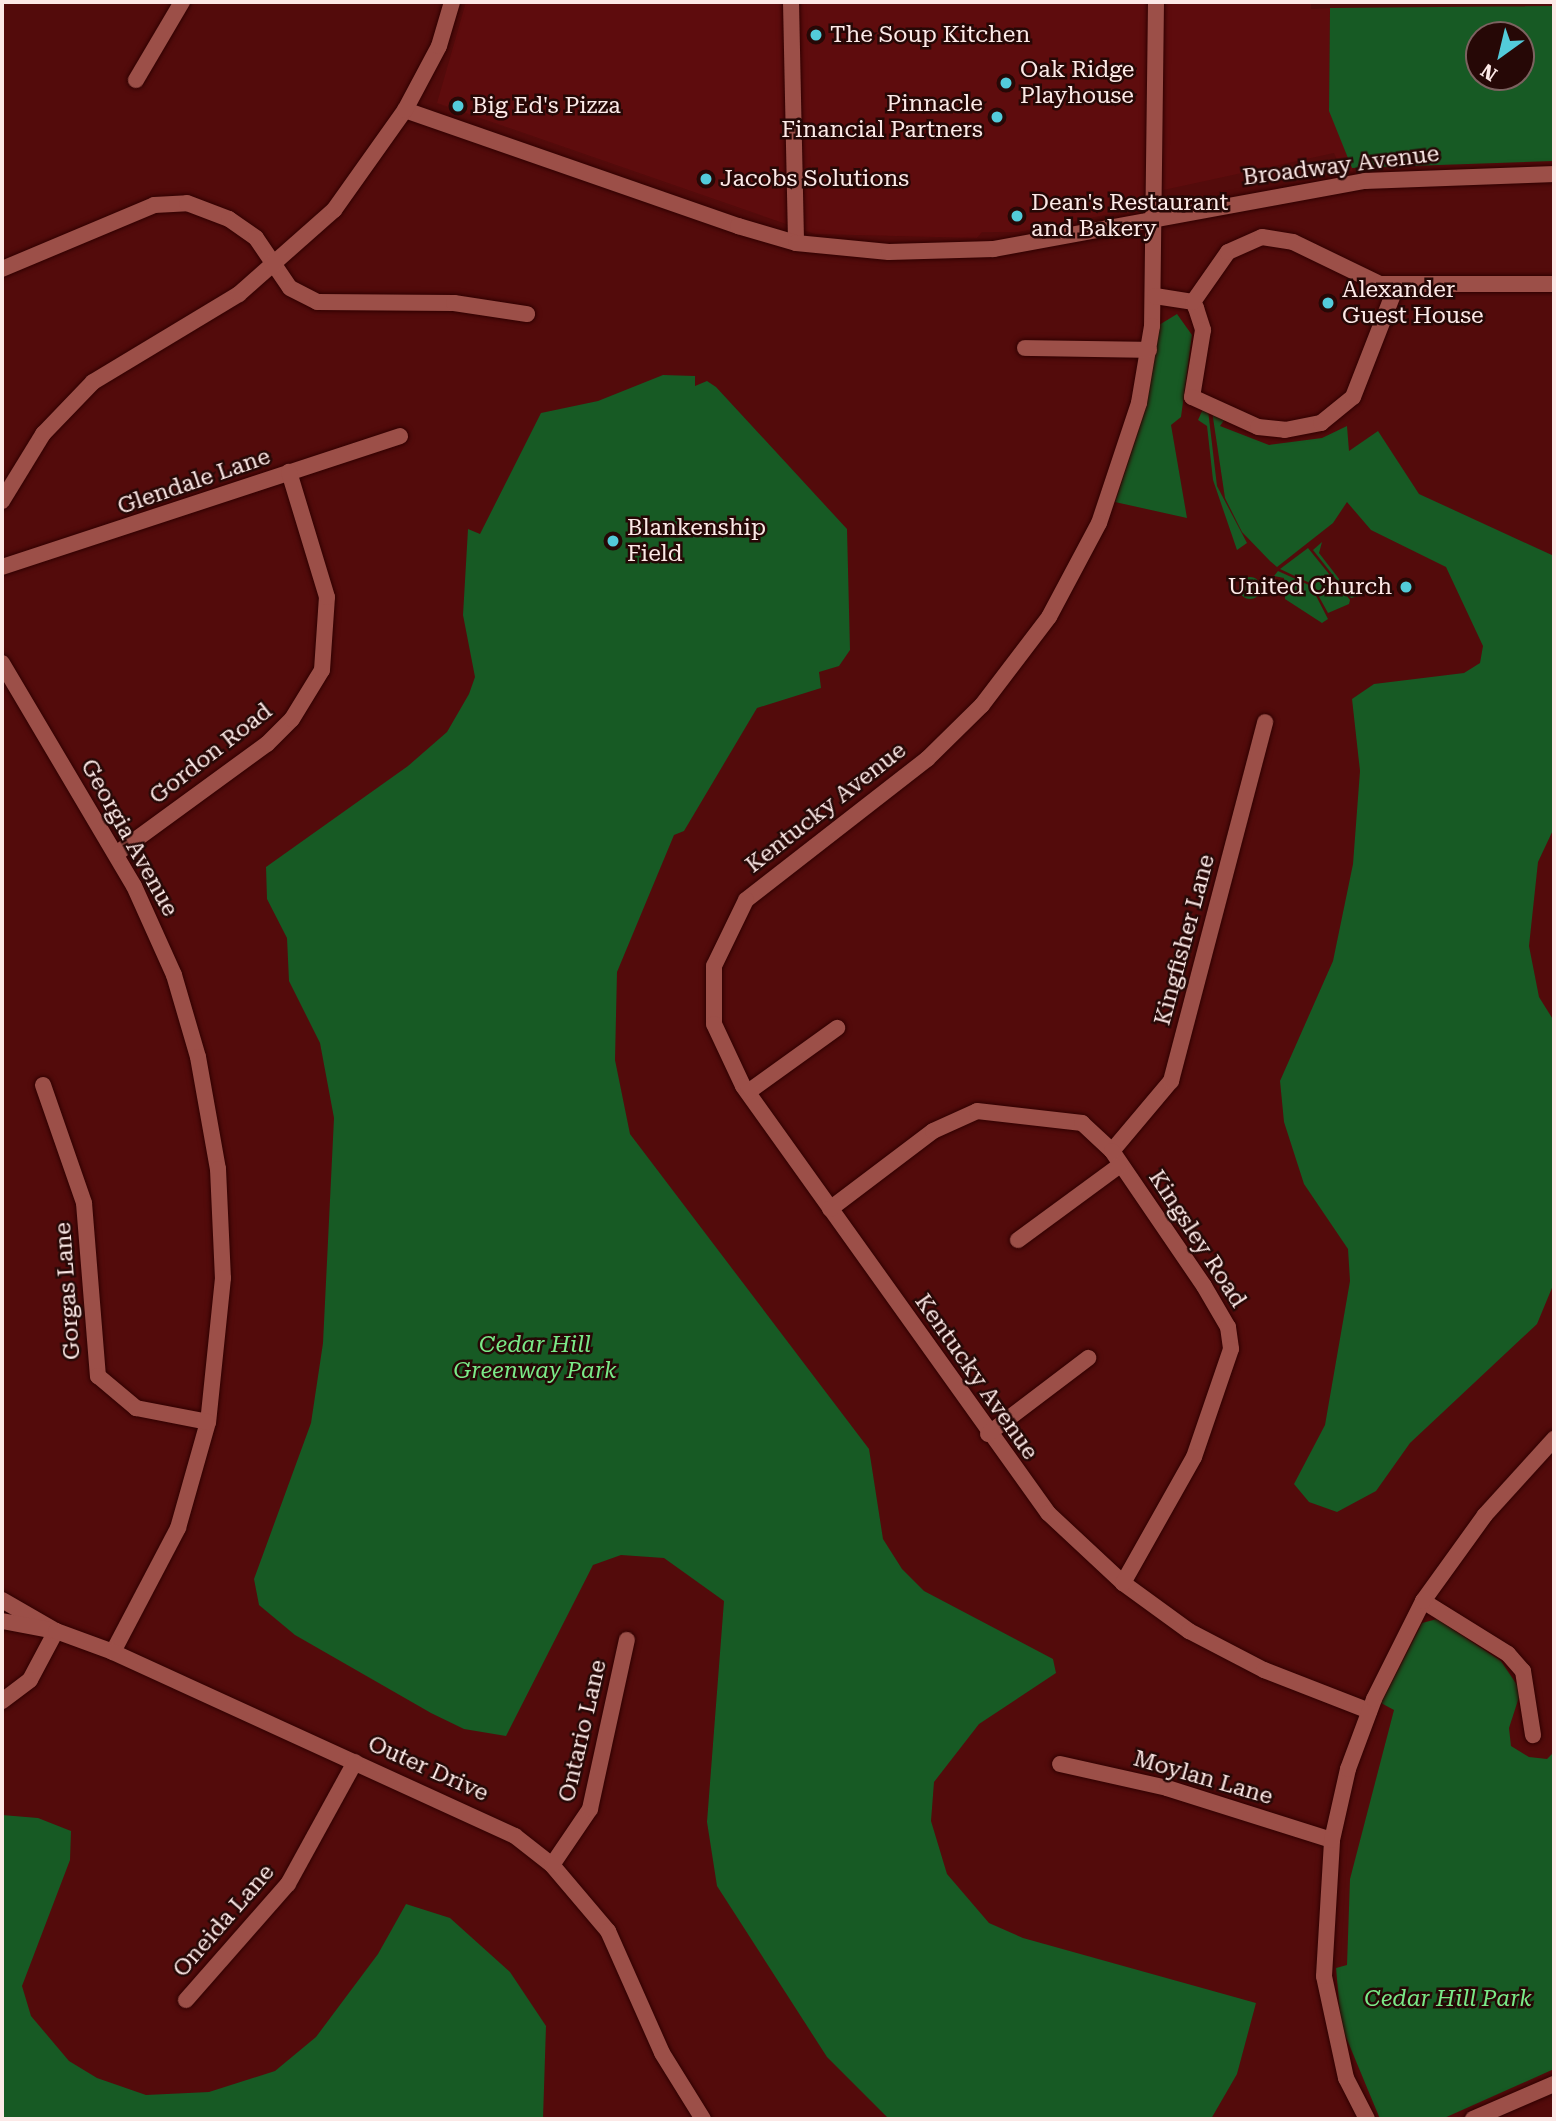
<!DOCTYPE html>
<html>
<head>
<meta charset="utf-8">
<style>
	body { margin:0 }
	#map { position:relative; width:1556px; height:2121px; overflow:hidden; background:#530b0b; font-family:"Roboto Serif",serif }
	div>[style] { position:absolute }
	.built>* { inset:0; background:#5e0c0d }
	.green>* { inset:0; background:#175a24 }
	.round { border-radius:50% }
	.roads { filter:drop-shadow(0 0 2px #2f0000) drop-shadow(0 0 2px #2f0000) }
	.minor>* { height:16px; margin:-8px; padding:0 8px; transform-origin:8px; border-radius:8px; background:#9c4f48 }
	.dots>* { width:19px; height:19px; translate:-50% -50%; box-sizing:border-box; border:4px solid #260806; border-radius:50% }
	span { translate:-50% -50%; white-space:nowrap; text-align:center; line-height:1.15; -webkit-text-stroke:5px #260806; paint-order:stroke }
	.poi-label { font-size:23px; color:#fce9e7 }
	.left { translate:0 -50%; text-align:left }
	.right { translate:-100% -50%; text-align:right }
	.street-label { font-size:23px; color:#fce9e7 }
	.park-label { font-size:23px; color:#7aea88; font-style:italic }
	.frame { position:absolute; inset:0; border:4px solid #fce9e7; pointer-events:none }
	.north { position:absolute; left:1465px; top:21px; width:70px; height:70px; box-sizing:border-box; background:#260806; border:2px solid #7c6260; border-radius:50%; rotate:214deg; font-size:19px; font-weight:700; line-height:28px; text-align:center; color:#fce9e7 }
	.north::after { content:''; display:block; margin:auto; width:24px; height:32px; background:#53cbda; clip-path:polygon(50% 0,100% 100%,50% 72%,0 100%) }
</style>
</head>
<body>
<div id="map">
	<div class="built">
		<i style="clip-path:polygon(466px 2px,1311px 2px,1311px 9px,1330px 8px,1329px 110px,1346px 139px,1353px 172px,1341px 169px,1334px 153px,1145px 194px,1136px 209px,1018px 232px,982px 232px,977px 238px,815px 234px,437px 103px)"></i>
	</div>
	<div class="green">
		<i style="clip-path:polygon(evenodd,1554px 6px,1554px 161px,1352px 168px,1329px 111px,1330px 8px,1554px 6px,1521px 35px,1521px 77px,1479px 77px,1479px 35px,1521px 35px)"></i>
		<i style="clip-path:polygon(1177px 314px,1192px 335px,1181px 417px,1171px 425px,1187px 518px,1115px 502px,1144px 413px,1159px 325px)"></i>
		<i style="clip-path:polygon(663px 375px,695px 376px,695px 386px,707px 381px,716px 387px,847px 529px,850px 650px,839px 666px,819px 672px,821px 688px,757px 708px,684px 831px,674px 835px,617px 972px,615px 1060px,630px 1134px,869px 1449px,883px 1539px,902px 1569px,924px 1591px,1053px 1659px,1056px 1673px,979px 1724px,934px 1782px,931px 1821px,947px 1874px,989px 1923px,1023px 1938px,1256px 2003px,1237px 2074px,1211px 2119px,889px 2119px,827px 2057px,717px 1886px,707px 1822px,724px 1601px,664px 1558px,621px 1555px,593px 1565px,506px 1736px,464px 1729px,431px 1713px,295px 1635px,259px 1605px,254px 1579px,311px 1423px,323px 1343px,334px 1118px,320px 1043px,289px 981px,287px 938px,267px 899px,266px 867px,408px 766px,447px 732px,469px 694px,475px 677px,463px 615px,468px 529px,480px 534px,541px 413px,598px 401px)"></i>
		<i style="clip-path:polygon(1203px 409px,1208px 410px,1217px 486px,1247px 543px,1237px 550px,1213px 480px,1207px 426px,1198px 420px)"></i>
		<i style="clip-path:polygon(1212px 411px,1225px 419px,1220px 426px,1269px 445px,1322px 438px,1347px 426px,1349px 451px,1378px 431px,1419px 494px,1554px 556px,1554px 828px,1538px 862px,1529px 946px,1539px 997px,1554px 1021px,1554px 1283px,1537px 1324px,1410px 1443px,1376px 1491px,1337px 1512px,1309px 1502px,1294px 1484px,1325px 1425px,1350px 1281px,1348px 1249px,1304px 1184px,1284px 1122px,1280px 1081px,1333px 961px,1353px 864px,1360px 771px,1352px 699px,1374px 684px,1464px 673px,1480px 663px,1483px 646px,1446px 567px,1371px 530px,1347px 502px,1333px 523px,1277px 567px,1270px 561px,1242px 532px,1225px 498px)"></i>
		<i style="clip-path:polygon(1322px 542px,1319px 553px,1350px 593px,1362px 584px,1363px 595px,1351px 598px,1313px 550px)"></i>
		<i style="clip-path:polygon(1308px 548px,1350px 600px,1349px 604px,1328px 613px,1312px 584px,1280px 569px)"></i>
		<i style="clip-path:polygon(1278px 571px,1311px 586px,1328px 619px,1322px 623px,1285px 599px,1284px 578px,1274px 576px)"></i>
		<i class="round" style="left:1239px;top:577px;width:22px;height:22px"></i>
		<i style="clip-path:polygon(1437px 1619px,1501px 1661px,1521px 1691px,1509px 1728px,1511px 1746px,1529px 1757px,1547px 1759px,1554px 1752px,1554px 2069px,1442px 2119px,1380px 2119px,1341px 2025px,1336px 1968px,1347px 1965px,1350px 1879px,1394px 1710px,1381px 1703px,1422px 1623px)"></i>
		<i style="clip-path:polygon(2px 1815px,38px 1818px,71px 1831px,70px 1860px,22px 1986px,31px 2016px,69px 2061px,97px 2078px,146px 2095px,209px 2092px,275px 2071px,316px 2037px,378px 1954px,406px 1904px,450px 1918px,510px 1972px,546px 2026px,543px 2119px,2px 2119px)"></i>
	</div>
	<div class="roads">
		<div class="minor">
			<i style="left:791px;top:2px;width:241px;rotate:88.8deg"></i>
			<i style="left:1156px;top:2px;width:324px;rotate:90.7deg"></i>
			<i style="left:1152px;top:326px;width:78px;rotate:99.6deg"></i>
			<i style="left:1139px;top:403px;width:126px;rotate:108.4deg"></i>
			<i style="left:1099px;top:523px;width:106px;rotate:118deg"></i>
			<i style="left:1049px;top:617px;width:111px;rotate:127.3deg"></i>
			<i style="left:982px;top:705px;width:77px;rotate:135.5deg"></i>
			<i style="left:927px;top:759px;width:229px;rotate:142.1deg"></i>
			<i style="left:746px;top:900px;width:73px;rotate:115.9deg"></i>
			<i style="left:714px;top:966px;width:58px;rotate:90deg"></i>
			<i style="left:714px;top:1024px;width:68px;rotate:64.9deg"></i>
			<i style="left:743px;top:1086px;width:525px;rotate:54.46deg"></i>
			<i style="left:1048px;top:1513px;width:103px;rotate:43deg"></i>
			<i style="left:1123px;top:1583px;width:82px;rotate:36deg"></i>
			<i style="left:1189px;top:1631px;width:85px;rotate:27.5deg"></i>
			<i style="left:1264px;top:1670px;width:113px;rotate:21.3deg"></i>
			<i style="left:136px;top:80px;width:91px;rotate:-59.5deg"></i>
			<i style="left:405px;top:110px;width:353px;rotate:19.2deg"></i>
			<i style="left:738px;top:226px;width:60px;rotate:16.3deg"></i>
			<i style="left:796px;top:243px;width:93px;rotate:5.5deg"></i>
			<i style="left:889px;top:252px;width:105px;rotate:-1.6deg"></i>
			<i style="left:994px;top:249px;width:377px;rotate:-10.4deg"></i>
			<i style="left:1365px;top:181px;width:189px;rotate:-2.1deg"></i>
			<i style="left:2px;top:269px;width:165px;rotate:-22.8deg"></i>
			<i style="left:154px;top:205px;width:33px;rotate:-3deg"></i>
			<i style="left:187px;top:203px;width:45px;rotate:20.9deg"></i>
			<i style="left:229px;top:219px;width:33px;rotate:35deg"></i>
			<i style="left:256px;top:238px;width:60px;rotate:55.8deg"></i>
			<i style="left:290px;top:288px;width:30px;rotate:27deg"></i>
			<i style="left:317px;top:302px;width:137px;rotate:0.4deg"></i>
			<i style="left:454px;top:303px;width:74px;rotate:8.6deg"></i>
			<i style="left:1155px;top:296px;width:38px;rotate:9deg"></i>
			<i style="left:1193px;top:302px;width:7px;rotate:63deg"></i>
			<i style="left:1196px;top:308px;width:23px;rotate:72deg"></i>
			<i style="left:1203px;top:330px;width:68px;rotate:99.3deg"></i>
			<i style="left:1192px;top:397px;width:72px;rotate:24.4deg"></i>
			<i style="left:1258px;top:427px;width:27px;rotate:6deg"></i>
			<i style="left:1285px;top:430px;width:37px;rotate:-11deg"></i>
			<i style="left:1321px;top:423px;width:41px;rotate:-39.1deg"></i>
			<i style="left:1353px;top:397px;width:121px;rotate:-68.7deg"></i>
			<i style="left:1193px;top:302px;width:61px;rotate:-55deg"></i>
			<i style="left:1228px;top:252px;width:37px;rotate:-24deg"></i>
			<i style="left:1262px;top:237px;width:31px;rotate:9deg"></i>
			<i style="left:1293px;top:242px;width:97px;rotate:25.8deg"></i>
			<i style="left:1380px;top:284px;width:174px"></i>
			<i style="left:1025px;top:348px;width:124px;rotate:0.9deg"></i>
			<i style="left:2px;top:501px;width:79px;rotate:-58.5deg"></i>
			<i style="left:43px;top:434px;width:72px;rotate:-46.1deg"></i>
			<i style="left:93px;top:382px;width:170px;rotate:-31.1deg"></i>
			<i style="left:239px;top:294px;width:127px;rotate:-41.5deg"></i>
			<i style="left:334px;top:210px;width:123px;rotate:-54.6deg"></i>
			<i style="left:405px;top:110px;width:72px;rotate:-62deg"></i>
			<i style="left:439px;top:46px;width:46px;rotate:-73.5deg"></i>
			<i style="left:2px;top:567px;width:419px;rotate:-18.2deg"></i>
			<i style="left:2px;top:663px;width:259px;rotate:59.4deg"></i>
			<i style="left:134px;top:886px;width:98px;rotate:65.8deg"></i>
			<i style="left:174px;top:975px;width:85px;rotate:73.7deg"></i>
			<i style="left:198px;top:1057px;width:114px;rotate:79.9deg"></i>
			<i style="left:218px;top:1169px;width:109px;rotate:87.4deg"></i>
			<i style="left:223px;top:1278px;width:145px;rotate:95.9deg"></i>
			<i style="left:208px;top:1422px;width:110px;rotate:105.8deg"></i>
			<i style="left:178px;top:1528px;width:140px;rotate:117.7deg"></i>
			<i style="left:116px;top:854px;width:187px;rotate:-36.1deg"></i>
			<i style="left:267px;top:744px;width:35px;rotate:-45deg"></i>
			<i style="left:292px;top:719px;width:57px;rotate:-58.5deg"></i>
			<i style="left:322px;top:670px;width:73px;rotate:-86.1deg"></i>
			<i style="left:327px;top:597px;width:131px;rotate:-106.9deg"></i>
			<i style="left:43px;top:1085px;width:125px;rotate:70.8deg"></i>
			<i style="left:84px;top:1203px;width:174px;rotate:85.4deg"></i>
			<i style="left:98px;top:1376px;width:50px;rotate:40.1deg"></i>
			<i style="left:136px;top:1408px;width:73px;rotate:11deg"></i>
			<i style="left:748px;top:1092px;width:110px;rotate:-35.7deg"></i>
			<i style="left:1112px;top:1151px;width:92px;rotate:-49.9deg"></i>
			<i style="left:1171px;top:1081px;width:371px;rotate:-75.3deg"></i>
			<i style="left:830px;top:1209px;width:129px;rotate:-37.1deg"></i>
			<i style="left:933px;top:1131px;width:48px;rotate:-24.4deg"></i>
			<i style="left:977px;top:1111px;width:106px;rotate:6.5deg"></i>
			<i style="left:1082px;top:1123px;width:41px;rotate:43deg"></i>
			<i style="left:1112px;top:1151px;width:163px;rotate:55.7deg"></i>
			<i style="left:1204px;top:1286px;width:48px;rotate:59.7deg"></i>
			<i style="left:1228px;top:1327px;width:22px;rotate:82deg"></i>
			<i style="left:1231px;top:1349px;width:114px;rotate:108.9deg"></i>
			<i style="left:1194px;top:1457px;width:145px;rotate:119.4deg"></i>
			<i style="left:1018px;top:1240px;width:127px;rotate:-36.3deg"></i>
			<i style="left:988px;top:1434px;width:126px;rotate:-37.2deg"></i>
			<i style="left:2px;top:1600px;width:62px;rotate:29.9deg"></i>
			<i style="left:56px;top:1631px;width:55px;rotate:118deg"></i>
			<i style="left:30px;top:1680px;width:35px;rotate:143deg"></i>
			<i style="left:1423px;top:1601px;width:100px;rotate:31.9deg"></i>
			<i style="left:1508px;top:1654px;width:23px;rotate:49deg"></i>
			<i style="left:1523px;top:1671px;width:65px;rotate:81.1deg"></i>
			<i style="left:2px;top:1621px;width:55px;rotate:10.5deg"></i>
			<i style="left:56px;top:1631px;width:61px;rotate:20.2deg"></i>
			<i style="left:113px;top:1652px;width:442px;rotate:24.6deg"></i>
			<i style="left:515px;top:1836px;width:47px;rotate:38.1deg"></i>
			<i style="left:552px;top:1865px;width:87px;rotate:49.7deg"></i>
			<i style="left:608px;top:1931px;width:133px;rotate:66.1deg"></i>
			<i style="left:662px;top:2053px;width:78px;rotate:58.2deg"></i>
			<i style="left:1060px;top:1764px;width:110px;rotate:12.6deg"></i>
			<i style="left:1167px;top:1788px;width:173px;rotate:17.5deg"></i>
			<i style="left:552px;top:1865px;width:68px;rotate:-55.8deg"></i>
			<i style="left:590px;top:1809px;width:173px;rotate:-77.7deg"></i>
			<i style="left:186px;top:2000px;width:154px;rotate:-48.7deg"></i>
			<i style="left:288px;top:1884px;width:139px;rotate:-61.2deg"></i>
			<i style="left:1367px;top:2119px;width:46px;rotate:-117.1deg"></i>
			<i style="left:1346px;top:2078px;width:104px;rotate:-102.2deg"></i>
			<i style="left:1324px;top:1976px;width:136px;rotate:-86.6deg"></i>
			<i style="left:1332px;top:1840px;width:73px;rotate:-77.3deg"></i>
			<i style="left:1348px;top:1769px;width:75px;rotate:-69.6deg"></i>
			<i style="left:1374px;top:1699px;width:110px;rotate:-63.4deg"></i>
			<i style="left:1423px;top:1601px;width:106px;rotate:-54.2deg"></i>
			<i style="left:1485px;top:1515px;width:103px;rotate:-47.8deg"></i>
			<i style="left:1473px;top:2119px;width:88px;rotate:-23.4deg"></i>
		</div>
	</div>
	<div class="dots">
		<i style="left:816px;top:35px;background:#53cbda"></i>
		<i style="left:1006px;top:83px;background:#53cbda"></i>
		<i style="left:458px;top:106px;background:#53cbda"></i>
		<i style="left:997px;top:117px;background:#53cbda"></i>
		<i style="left:706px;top:179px;background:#53cbda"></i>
		<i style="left:1017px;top:216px;background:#53cbda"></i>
		<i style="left:1328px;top:303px;background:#53cbda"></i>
		<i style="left:613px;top:541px;background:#53cbda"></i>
		<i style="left:1406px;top:587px;background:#53cbda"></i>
	</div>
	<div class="poi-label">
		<span class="left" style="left:830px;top:35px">The Soup Kitchen</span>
		<span class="left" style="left:1020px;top:83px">Oak Ridge<br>Playhouse</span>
		<span class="right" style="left:983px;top:117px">Pinnacle<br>Financial Partners</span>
		<span class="left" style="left:472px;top:106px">Big Ed's Pizza</span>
		<span class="left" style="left:720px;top:179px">Jacobs Solutions</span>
		<span class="left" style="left:1031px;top:216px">Dean's Restaurant<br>and Bakery</span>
		<span class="left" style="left:1342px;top:303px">Alexander<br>Guest House</span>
		<span class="left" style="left:627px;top:541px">Blankenship<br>Field</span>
		<span class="right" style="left:1392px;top:587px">United Church</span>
	</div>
	<div class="street-label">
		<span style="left:1341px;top:166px;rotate:-7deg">Broadway Avenue</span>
		<span style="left:194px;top:482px;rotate:-19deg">Glendale Lane</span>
		<span style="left:211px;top:754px;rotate:-38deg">Gordon Road</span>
		<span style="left:826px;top:808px;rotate:-38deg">Kentucky Avenue</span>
		<span style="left:129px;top:838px;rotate:61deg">Georgia Avenue</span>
		<span style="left:1185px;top:940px;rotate:-75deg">Kingfisher Lane</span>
		<span style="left:1197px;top:1239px;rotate:57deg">Kingsley Road</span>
		<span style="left:68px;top:1291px;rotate:-94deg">Gorgas Lane</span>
		<span style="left:976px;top:1377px;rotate:55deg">Kentucky Avenue</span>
		<span style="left:583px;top:1731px;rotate:-77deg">Ontario Lane</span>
		<span style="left:428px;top:1769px;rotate:24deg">Outer Drive</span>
		<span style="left:1203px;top:1778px;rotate:16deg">Moylan Lane</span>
		<span style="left:224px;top:1921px;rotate:-49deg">Oneida Lane</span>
	</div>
	<div class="park-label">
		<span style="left:535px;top:1358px">Cedar Hill<br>Greenway Park</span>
		<span style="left:1448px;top:1999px">Cedar Hill Park</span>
	</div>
	<div class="frame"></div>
	<div class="north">N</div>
</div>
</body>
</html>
